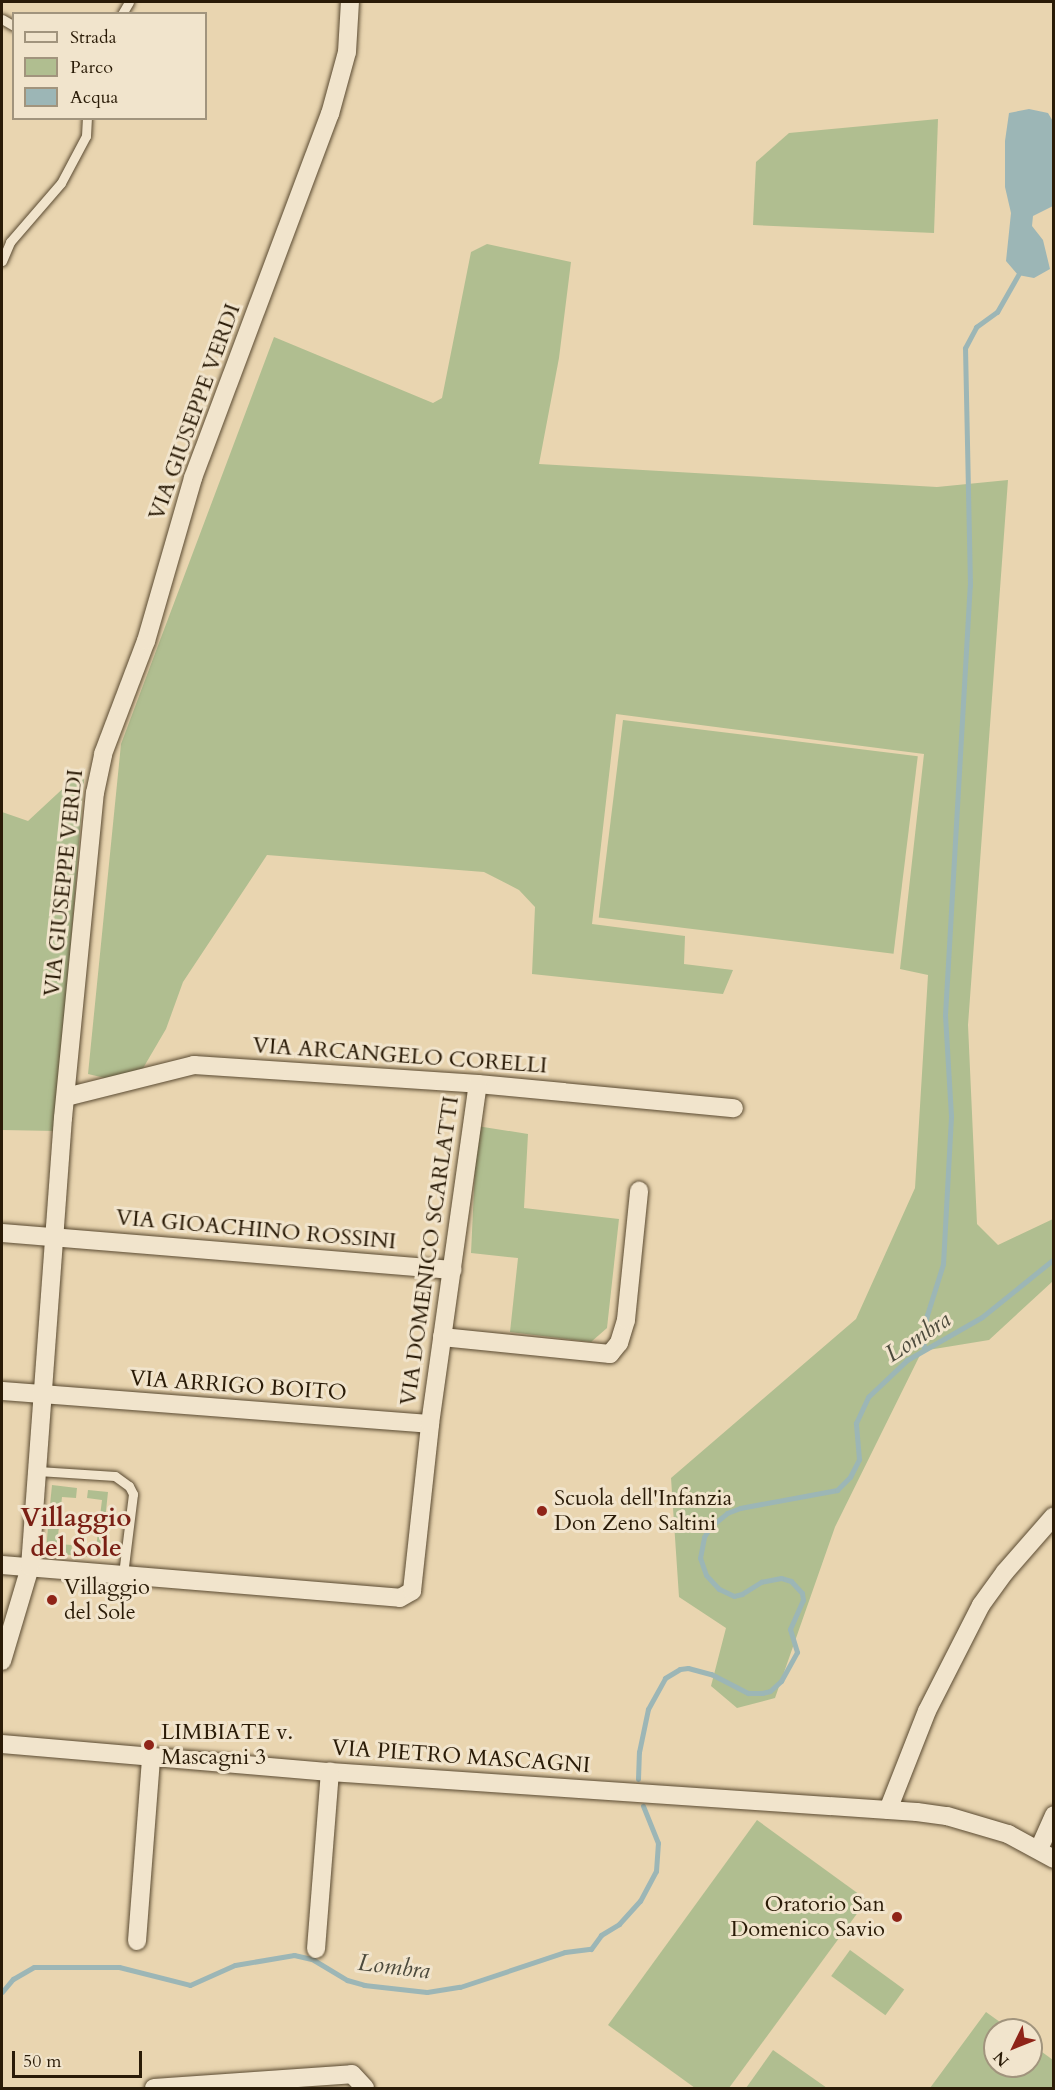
<!DOCTYPE html>
<html>
<head>
<meta charset="utf-8">
<style>
	body { margin:0 }
	#map { position:relative; width:1055px; height:2090px; overflow:hidden; background:#e9d5b0; font-family:Cardo,serif }
	div>[style] { position:absolute }
	.green>* { inset:0; background:#b0be90; transform-origin:0 0 }
	.water>* { inset:0; background:#9cb6b6 }
	.stream>* { height:5px; margin:-2.5px; padding:0 2.5px; transform-origin:2.5px; border-radius:2.5px; background:#9cb6b6 }
	.roads { filter:drop-shadow(0 0 2px #5a4a31) drop-shadow(0 0 2px #5a4a31) }
	.lane>* { height:9px; margin:-4.5px; padding:0 4.5px; transform-origin:4.5px; border-radius:4.5px; background:#f1e4cc }
	.street>* { height:18px; margin:-9px; padding:0 9px; transform-origin:9px; border-radius:9px; background:#f1e4cc }
	.dots>* { width:16px; height:16px; translate:-50% -50%; box-sizing:border-box; border:3px solid #f1e4cc; border-radius:50% }
	span { translate:-50% -50%; white-space:nowrap; text-align:center; line-height:1.15; -webkit-text-stroke:6px #f1e4cc; paint-order:stroke }
	.street-label { font-size:22px; color:#2a1b07 }
	.poi-label { font-size:22px; color:#2a1b07 }
	.left { translate:0 -50%; text-align:left }
	.right { translate:-100% -50%; text-align:right }
	.water-label { font-size:24px; color:#4c4a3c; font-style:italic }
	.quarter-label { font-size:26px; color:#7a1f14; font-weight:700 }
	.frame { position:absolute; inset:0; border:3px solid #2a1b07; pointer-events:none }
	.legend { position:absolute; left:12px; top:12px; width:195px; height:108px; box-sizing:border-box; background:#f1e4cc; border:2px solid #a1947d; margin:0; padding:8px 10px; list-style:none; font-size:18px; color:#2a1b07 }
	.legend li { display:flex; align-items:center; gap:12px; height:30px }
	.legend b { width:30px; border:2px solid #a1947d }
	.north { position:absolute; left:983px; top:2018px; width:60px; height:60px; box-sizing:border-box; background:#f1e4cc; border:2px solid #a1947d; border-radius:50%; rotate:227deg; font-size:16px; font-weight:700; line-height:24px; text-align:center; color:#2a1b07 }
	.north::after { content:''; display:block; margin:auto; width:21px; height:27px; background:#8f2418; clip-path:polygon(50% 0,100% 100%,50% 72%,0 100%) }
	.scale { position:absolute; left:12px; top:2051px; width:130px; height:27px; box-sizing:border-box; border:3px solid #2a1b07; border-top:0; padding-left:8px; font-size:18px; line-height:21px; white-space:nowrap; color:#2a1b07; -webkit-text-stroke:4px #f1e4cc; paint-order:stroke }
</style>
</head>
<body>
<div id="map">
	<div class="green">
		<i style="clip-path:polygon(938px 119px,934px 233px,753px 225px,756px 162px,789px 133px)"></i>
		<i style="clip-path:polygon(487px 244px,571px 262px,559px 358px,539px 464px,937px 487px,1008px 480px,968px 1025px,977px 1224px,998px 1245px,1053px 1219px,1053px 1281px,989px 1340px,922px 1351px,835px 1527px,775px 1698px,737px 1708px,711px 1686px,726px 1628px,679px 1597px,671px 1478px,856px 1319px,915px 1188px,928px 975px,900px 969px,924px 754px,616px 714px,592px 924px,685px 936px,684px 964px,733px 970px,723px 994px,532px 974px,535px 907px,519px 890px,484px 872px,267px 855px,183px 982px,166px 1029px,142px 1070px,105px 1078px,88px 1074px,121px 744px,274px 337px,433px 403px,442px 398px,471px 252px)"></i>
		<i style="left:623px;top:720px;width:297px;height:199px;rotate:7deg"></i>
		<i style="clip-path:polygon(85px 768px,56px 1131px,2px 1130px,2px 812px,28px 821px)"></i>
		<i style="clip-path:polygon(477px 1126px,528px 1134px,524px 1208px,619px 1219px,607px 1328px,591px 1342px,510px 1332px,518px 1258px,471px 1253px)"></i>
		<i style="clip-path:polygon(52px 1485px,77px 1488px,76px 1498px,62px 1497px,60px 1516px,49px 1515px)"></i>
		<i style="clip-path:polygon(88px 1490px,108px 1492px,101px 1558px,82px 1556px,83px 1546px,96px 1548px,102px 1500px,87px 1498px)"></i>
		<i style="clip-path:polygon(48px 1526px,59px 1527px,57px 1544px,72px 1545px,71px 1555px,46px 1553px)"></i>
		<i style="clip-path:polygon(757px 1820px,867px 1900px,729px 2088px,695px 2088px,608px 2025px)"></i>
		<i style="left:850px;top:1950px;width:67px;height:32px;rotate:36deg"></i>
		<i style="clip-path:polygon(986px 2012px,1011px 2030px,995px 2030px,995px 2066px,1031px 2066px,1031px 2044px,1053px 2060px,1053px 2088px,930px 2088px)"></i>
		<i style="clip-path:polygon(773px 2050px,827px 2088px,746px 2088px)"></i>
	</div>
	<div class="water">
		<i style="clip-path:polygon(1029px 109px,1048px 113px,1054px 123px,1053px 206px,1033px 216px,1032px 226px,1043px 240px,1050px 269px,1034px 278px,1018px 275px,1006px 261px,1011px 213px,1005px 187px,1005px 141px,1009px 113px)"></i>
	</div>
	<div class="stream">
		<i style="left:924px;top:1348px;width:9px;rotate:-96deg"></i>
		<i style="left:923px;top:1339px;width:24px;rotate:-81deg"></i>
		<i style="left:927px;top:1315px;width:53px;rotate:-72.6deg"></i>
		<i style="left:943px;top:1264px;width:148px;rotate:-86.9deg"></i>
		<i style="left:951px;top:1116px;width:101px;rotate:-93.4deg"></i>
		<i style="left:945px;top:1015px;width:430px;rotate:-86.7deg"></i>
		<i style="left:970px;top:586px;width:238px;rotate:-91.2deg"></i>
		<i style="left:965px;top:348px;width:24px;rotate:-62deg"></i>
		<i style="left:976px;top:327px;width:26px;rotate:-36deg"></i>
		<i style="left:997px;top:312px;width:43px;rotate:-60.4deg"></i>
		<i style="left:638px;top:1779px;width:27px;rotate:-88deg"></i>
		<i style="left:639px;top:1752px;width:44px;rotate:-78.2deg"></i>
		<i style="left:648px;top:1709px;width:35px;rotate:-61deg"></i>
		<i style="left:665px;top:1678px;width:17px;rotate:-31deg"></i>
		<i style="left:680px;top:1669px;width:8px;rotate:-7deg"></i>
		<i style="left:688px;top:1668px;width:24px;rotate:15deg"></i>
		<i style="left:711px;top:1674px;width:42px;rotate:27.2deg"></i>
		<i style="left:748px;top:1693px;width:14px"></i>
		<i style="left:762px;top:1693px;width:8px;rotate:-14deg"></i>
		<i style="left:770px;top:1691px;width:15px;rotate:-42deg"></i>
		<i style="left:781px;top:1681px;width:33px;rotate:-61deg"></i>
		<i style="left:797px;top:1652px;width:24px;rotate:-107deg"></i>
		<i style="left:790px;top:1629px;width:32px;rotate:-66deg"></i>
		<i style="left:803px;top:1600px;width:7px;rotate:-98deg"></i>
		<i style="left:802px;top:1593px;width:16px;rotate:-133deg"></i>
		<i style="left:791px;top:1581px;width:10px;rotate:-163deg"></i>
		<i style="left:781px;top:1578px;width:20px;rotate:169deg"></i>
		<i style="left:761px;top:1582px;width:22px;rotate:148deg"></i>
		<i style="left:742px;top:1594px;width:8px;rotate:166deg"></i>
		<i style="left:734px;top:1596px;width:17px;rotate:-155deg"></i>
		<i style="left:719px;top:1589px;width:19px;rotate:-133deg"></i>
		<i style="left:706px;top:1575px;width:18px;rotate:-109deg"></i>
		<i style="left:700px;top:1558px;width:21px;rotate:-79deg"></i>
		<i style="left:704px;top:1537px;width:12px;rotate:-59deg"></i>
		<i style="left:710px;top:1527px;width:22px;rotate:-39deg"></i>
		<i style="left:727px;top:1513px;width:14px;rotate:-21deg"></i>
		<i style="left:740px;top:1508px;width:99px;rotate:-10.5deg"></i>
		<i style="left:837px;top:1490px;width:18px;rotate:-45deg"></i>
		<i style="left:850px;top:1477px;width:20px;rotate:-63deg"></i>
		<i style="left:859px;top:1459px;width:36px;rotate:-95deg"></i>
		<i style="left:856px;top:1423px;width:29px;rotate:-65deg"></i>
		<i style="left:868px;top:1397px;width:54px;rotate:-43.5deg"></i>
		<i style="left:907px;top:1360px;width:86px;rotate:-29.8deg"></i>
		<i style="left:982px;top:1317px;width:92px;rotate:-38.9deg"></i>
		<i style="left:2px;top:1992px;width:17px;rotate:-50deg"></i>
		<i style="left:13px;top:1979px;width:24px;rotate:-30deg"></i>
		<i style="left:34px;top:1967px;width:85px"></i>
		<i style="left:119px;top:1967px;width:73px;rotate:14.2deg"></i>
		<i style="left:190px;top:1985px;width:49px;rotate:-24deg"></i>
		<i style="left:235px;top:1965px;width:60px;rotate:-9.6deg"></i>
		<i style="left:294px;top:1955px;width:18px;rotate:13deg"></i>
		<i style="left:312px;top:1959px;width:41px;rotate:31deg"></i>
		<i style="left:347px;top:1980px;width:18px;rotate:16deg"></i>
		<i style="left:364px;top:1985px;width:63px;rotate:6.3deg"></i>
		<i style="left:427px;top:1992px;width:33px;rotate:-9deg"></i>
		<i style="left:460px;top:1987px;width:111px;rotate:-18.4deg"></i>
		<i style="left:565px;top:1952px;width:26px;rotate:-7deg"></i>
		<i style="left:591px;top:1949px;width:17px;rotate:-54deg"></i>
		<i style="left:601px;top:1935px;width:21px;rotate:-31deg"></i>
		<i style="left:619px;top:1924px;width:31px;rotate:-48deg"></i>
		<i style="left:640px;top:1901px;width:34px;rotate:-62deg"></i>
		<i style="left:656px;top:1871px;width:28px;rotate:-86deg"></i>
		<i style="left:658px;top:1843px;width:40px;rotate:-112deg"></i>
	</div>
	<div class="roads">
		<div class="lane">
			<i style="left:122px;top:14px;width:14px;rotate:-60deg"></i>
			<i style="left:2px;top:19px;width:14px;rotate:30deg"></i>
			<i style="left:2px;top:261px;width:21px;rotate:-67deg"></i>
			<i style="left:10px;top:242px;width:78px;rotate:-49.2deg"></i>
			<i style="left:61px;top:183px;width:53px;rotate:-62deg"></i>
			<i style="left:86px;top:136px;width:18px;rotate:-87deg"></i>
			<i style="left:38px;top:1471px;width:77px;rotate:3.7deg"></i>
			<i style="left:115px;top:1476px;width:17px;rotate:36deg"></i>
			<i style="left:129px;top:1486px;width:9px;rotate:63deg"></i>
			<i style="left:133px;top:1494px;width:81px;rotate:97.1deg"></i>
		</div>
		<div class="street">
			<i style="left:66px;top:1097px;width:132px;rotate:-14deg"></i>
			<i style="left:194px;top:1065px;width:285px;rotate:3.8deg"></i>
			<i style="left:478px;top:1084px;width:257px;rotate:5.4deg"></i>
			<i style="left:2px;top:1233px;width:452px;rotate:4.7deg"></i>
			<i style="left:442px;top:1337px;width:169px;rotate:5.8deg"></i>
			<i style="left:610px;top:1354px;width:14px;rotate:-51deg"></i>
			<i style="left:619px;top:1343px;width:24px;rotate:-73deg"></i>
			<i style="left:626px;top:1320px;width:130px;rotate:-84.2deg"></i>
			<i style="left:2px;top:1391px;width:429px;rotate:4.4deg"></i>
			<i style="left:2px;top:1565px;width:399px;rotate:4.7deg"></i>
			<i style="left:400px;top:1598px;width:14px;rotate:-30deg"></i>
			<i style="left:412px;top:1591px;width:168px;rotate:-83.8deg"></i>
			<i style="left:430px;top:1424px;width:343px;rotate:-82deg"></i>
			<i style="left:2px;top:1661px;width:98px;rotate:-73.4deg"></i>
			<i style="left:30px;top:1567px;width:450px;rotate:-85.8deg"></i>
			<i style="left:63px;top:1118px;width:327px;rotate:-84.4deg"></i>
			<i style="left:95px;top:793px;width:40px;rotate:-78deg"></i>
			<i style="left:103px;top:754px;width:121px;rotate:-69.2deg"></i>
			<i style="left:146px;top:641px;width:170px;rotate:-73.9deg"></i>
			<i style="left:193px;top:478px;width:389px;rotate:-69.4deg"></i>
			<i style="left:330px;top:114px;width:64px;rotate:-74.7deg"></i>
			<i style="left:347px;top:52px;width:50px;rotate:-86.6deg"></i>
			<i style="left:2px;top:1744px;width:329px;rotate:4.9deg"></i>
			<i style="left:330px;top:1772px;width:588px;rotate:3.9deg"></i>
			<i style="left:917px;top:1812px;width:30px;rotate:8deg"></i>
			<i style="left:947px;top:1816px;width:64px;rotate:16.4deg"></i>
			<i style="left:1008px;top:1834px;width:52px;rotate:28.5deg"></i>
			<i style="left:888px;top:1810px;width:106px;rotate:-68.5deg"></i>
			<i style="left:927px;top:1711px;width:119px;rotate:-63deg"></i>
			<i style="left:981px;top:1605px;width:41px;rotate:-54deg"></i>
			<i style="left:1005px;top:1572px;width:74px;rotate:-48.8deg"></i>
			<i style="left:1039px;top:1849px;width:37px;rotate:-66deg"></i>
			<i style="left:137px;top:1941px;width:184px;rotate:-85.6deg"></i>
			<i style="left:316px;top:1949px;width:178px;rotate:-85.5deg"></i>
			<i style="left:154px;top:2088px;width:198px;rotate:-4deg"></i>
			<i style="left:352px;top:2074px;width:19px;rotate:47deg"></i>
		</div>
	</div>
	<div class="dots">
		<i style="left:542px;top:1511px;background:#8f2418"></i>
		<i style="left:52px;top:1600px;background:#8f2418"></i>
		<i style="left:149px;top:1745px;background:#8f2418"></i>
		<i style="left:897px;top:1917px;background:#8f2418"></i>
	</div>
	<div class="street-label">
		<span style="left:195px;top:412px;rotate:-70deg">VIA GIUSEPPE VERDI</span>
		<span style="left:64px;top:883px;rotate:-84deg">VIA GIUSEPPE VERDI</span>
		<span style="left:400px;top:1056px;rotate:4deg">VIA ARCANGELO CORELLI</span>
		<span style="left:256px;top:1230px;rotate:5deg">VIA GIOACHINO ROSSINI</span>
		<span style="left:430px;top:1251px;rotate:-82deg">VIA DOMENICO SCARLATTI</span>
		<span style="left:238px;top:1386px;rotate:4deg">VIA ARRIGO BOITO</span>
		<span style="left:461px;top:1757px;rotate:4deg">VIA PIETRO MASCAGNI</span>
	</div>
	<div class="poi-label">
		<span class="left" style="left:554px;top:1511px">Scuola dell'Infanzia<br>Don Zeno Saltini</span>
		<span class="left" style="left:64px;top:1600px">Villaggio<br>del Sole</span>
		<span class="left" style="left:161px;top:1745px">LIMBIATE v.<br>Mascagni 3</span>
		<span class="right" style="left:885px;top:1917px">Oratorio San<br>Domenico Savio</span>
	</div>
	<div class="water-label">
		<span style="left:918px;top:1337px;rotate:-33deg">Lombra</span>
		<span style="left:394px;top:1967px;rotate:7deg">Lombra</span>
	</div>
	<div class="quarter-label">
		<span style="left:76px;top:1533px">Villaggio<br>del Sole</span>
	</div>
	<div class="frame"></div>
	<ul class="legend">
	<li><b style="height:8px;background:#f1e4cc"></b>Strada</li>
	<li><b style="height:16px;background:#b0be90"></b>Parco</li>
	<li><b style="height:16px;background:#9cb6b6"></b>Acqua</li>
	</ul>
	<div class="north">N</div>
	<div class="scale">50 m</div>
</div>
</body>
</html>
